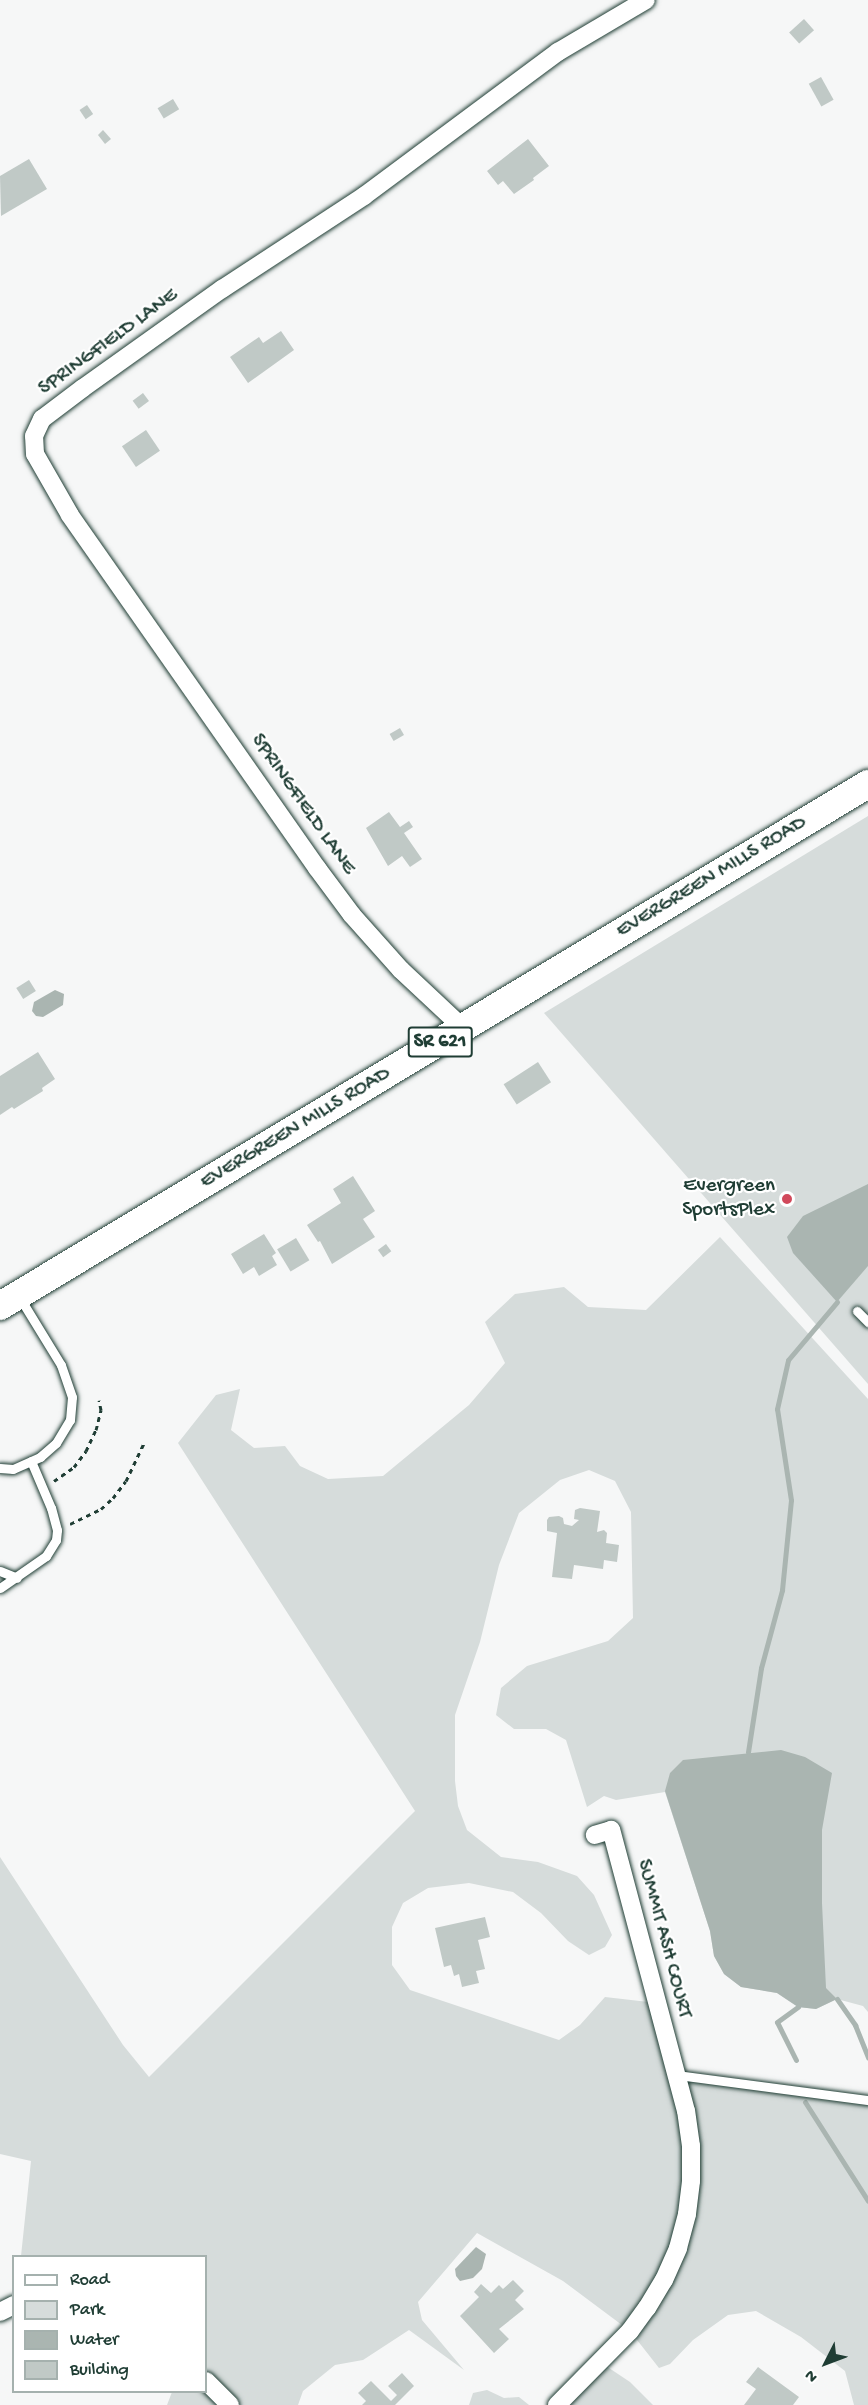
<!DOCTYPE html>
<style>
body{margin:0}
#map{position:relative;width:868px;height:2405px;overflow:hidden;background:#f6f7f7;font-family:"Gochi Hand",sans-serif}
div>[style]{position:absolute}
.green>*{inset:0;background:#d6dcdb}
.water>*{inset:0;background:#aab5b1}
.stream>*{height:5px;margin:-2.5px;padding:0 2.5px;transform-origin:2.5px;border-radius:2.5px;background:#aab5b1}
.building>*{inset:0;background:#c0c9c6;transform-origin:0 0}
.path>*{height:3px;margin-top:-1.5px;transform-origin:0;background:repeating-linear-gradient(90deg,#1f3d34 0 4.5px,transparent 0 9px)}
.roads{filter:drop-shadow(0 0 2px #1f3d34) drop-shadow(0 0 2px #1f3d34)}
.service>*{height:9px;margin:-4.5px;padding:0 4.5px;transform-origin:4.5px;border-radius:4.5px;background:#fff}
.minor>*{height:18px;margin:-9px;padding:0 9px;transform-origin:9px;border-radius:9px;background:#fff}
.primary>*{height:28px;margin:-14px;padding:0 14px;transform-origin:14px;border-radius:14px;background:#fff}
.dots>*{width:16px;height:16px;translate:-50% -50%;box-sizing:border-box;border:3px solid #fff;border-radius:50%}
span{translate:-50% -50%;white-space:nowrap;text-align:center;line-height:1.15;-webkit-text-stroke:4.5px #fff;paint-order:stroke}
.shield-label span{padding:2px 4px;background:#fff;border:2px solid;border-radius:4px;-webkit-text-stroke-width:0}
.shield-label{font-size:20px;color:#1f3d34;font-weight:700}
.street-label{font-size:21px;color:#1f3d34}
.poi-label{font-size:21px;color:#1f3d34}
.right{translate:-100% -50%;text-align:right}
.legend{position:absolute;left:12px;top:2255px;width:195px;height:138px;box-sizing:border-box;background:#fff;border:2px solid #a5b1ae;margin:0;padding:8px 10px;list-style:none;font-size:18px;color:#1f3d34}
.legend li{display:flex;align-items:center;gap:12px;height:30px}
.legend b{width:30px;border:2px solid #a5b1ae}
.north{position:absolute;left:796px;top:2333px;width:60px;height:60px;-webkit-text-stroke:4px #fff;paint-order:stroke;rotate:228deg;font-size:16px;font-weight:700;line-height:24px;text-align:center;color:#1f3d34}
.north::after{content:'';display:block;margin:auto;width:21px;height:27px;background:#1f3d34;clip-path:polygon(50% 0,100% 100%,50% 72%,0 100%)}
</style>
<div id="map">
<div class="green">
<i style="clip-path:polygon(868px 816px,868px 1384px,544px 1013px)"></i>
<i style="clip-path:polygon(720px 1237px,868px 1399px,868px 2012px,863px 2006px,837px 1999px,816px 2009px,798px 2007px,777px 1993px,741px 1987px,724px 1974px,714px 1956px,710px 1931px,665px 1792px,616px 1800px,604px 1796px,587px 1807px,566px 1740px,546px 1729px,514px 1729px,496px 1715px,501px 1688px,527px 1666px,608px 1641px,633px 1618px,631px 1512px,615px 1481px,589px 1470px,560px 1480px,519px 1513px,499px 1565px,480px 1642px,455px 1715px,455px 1781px,458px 1806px,467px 1830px,501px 1857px,538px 1862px,577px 1876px,594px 1895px,612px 1935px,605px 1947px,589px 1955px,568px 1941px,541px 1913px,513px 1892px,469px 1883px,428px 1888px,403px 1903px,392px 1927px,392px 1965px,410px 1990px,559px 2040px,580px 2025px,605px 1997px,657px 2003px,677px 2075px,868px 2100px,868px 2405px,854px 2405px,845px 2371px,801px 2337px,756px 2311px,728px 2315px,693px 2340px,670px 2364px,659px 2368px,630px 2331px,563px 2281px,477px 2233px,418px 2302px,422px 2320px,464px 2370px,409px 2330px,363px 2360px,335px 2365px,303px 2391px,298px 2405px,167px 2405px,172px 2392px,206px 2392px,206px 2256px,21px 2256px,31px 2161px,0 2154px,0 1857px,123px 2045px,149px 2077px,415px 1811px,178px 1443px,216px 1395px,240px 1389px,231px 1430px,254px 1448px,285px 1446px,300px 1466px,328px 1479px,383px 1476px,469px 1405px,505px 1363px,485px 1322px,515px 1294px,564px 1287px,588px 1307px,646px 1310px)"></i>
<i style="clip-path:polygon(600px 2362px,630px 2382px,653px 2405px,557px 2405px)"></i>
<i style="clip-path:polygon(487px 2390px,504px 2398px,519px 2397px,529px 2405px,469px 2405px,473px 2393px)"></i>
</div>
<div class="water">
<i style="clip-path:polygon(55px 990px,64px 994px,63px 1005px,43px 1017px,36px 1016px,32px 1011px,34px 1002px)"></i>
<i style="clip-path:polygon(868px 1184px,868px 1266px,837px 1302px,793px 1253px,787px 1237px,803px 1216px)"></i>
<i style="clip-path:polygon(781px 1750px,805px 1757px,832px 1773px,822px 1830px,822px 1903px,826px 1988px,837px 1999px,816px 2009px,798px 2007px,777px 1993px,741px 1987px,724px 1974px,714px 1956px,710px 1931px,665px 1791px,670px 1773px,683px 1760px)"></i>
<i style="clip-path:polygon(476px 2247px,486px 2254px,482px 2269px,473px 2278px,460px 2281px,456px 2276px,455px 2269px)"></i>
</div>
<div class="stream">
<i style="left:748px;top:1752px;width:85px;rotate:-81.2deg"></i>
<i style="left:761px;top:1668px;width:81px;rotate:-74.9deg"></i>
<i style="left:782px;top:1590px;width:90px;rotate:-84.3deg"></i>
<i style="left:791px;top:1500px;width:92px;rotate:-98.7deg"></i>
<i style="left:777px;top:1409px;width:50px;rotate:-77.3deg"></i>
<i style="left:788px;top:1360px;width:76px;rotate:-49.8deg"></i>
<i style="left:837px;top:1999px;width:32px;rotate:55deg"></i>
<i style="left:855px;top:2025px;width:35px;rotate:68deg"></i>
<i style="left:796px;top:2060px;width:42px;rotate:-116.6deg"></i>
<i style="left:777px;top:2022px;width:26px;rotate:-36deg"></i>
<i style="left:805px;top:2102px;width:117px;rotate:57.5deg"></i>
</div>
<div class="building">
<i style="left:804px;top:19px;width:15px;height:20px;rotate:48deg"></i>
<i style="left:821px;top:77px;width:26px;height:14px;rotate:61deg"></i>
<i style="left:173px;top:99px;width:12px;height:18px;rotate:59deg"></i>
<i style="left:87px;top:105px;width:11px;height:9px;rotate:56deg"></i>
<i style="clip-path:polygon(103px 130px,111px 139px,105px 144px,98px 135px)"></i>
<i style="clip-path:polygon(528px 139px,549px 166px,533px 178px,534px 180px,514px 194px,503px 181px,498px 185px,487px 171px)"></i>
<i style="clip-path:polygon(29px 159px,47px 189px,1px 216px,0 176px)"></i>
<i style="clip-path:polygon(281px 331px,294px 350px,248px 383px,230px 357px,259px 337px,263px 343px)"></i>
<i style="left:143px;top:393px;width:10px;height:13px;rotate:53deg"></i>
<i style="left:146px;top:430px;width:25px;height:29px;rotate:56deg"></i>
<i style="left:400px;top:728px;width:8px;height:12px;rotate:60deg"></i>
<i style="clip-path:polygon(389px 812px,400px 827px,409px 821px,413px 827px,404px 833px,422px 859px,410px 867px,402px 856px,388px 866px,366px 828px)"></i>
<i style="left:29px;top:980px;width:13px;height:15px;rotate:58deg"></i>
<i style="clip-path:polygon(38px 1052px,55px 1079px,42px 1088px,43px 1091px,14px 1109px,12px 1107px,0 1115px,0 1076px)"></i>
<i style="left:538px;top:1062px;width:24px;height:41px;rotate:57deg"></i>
<i style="clip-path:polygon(353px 1176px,375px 1211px,363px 1219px,375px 1237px,332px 1264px,320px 1241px,318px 1242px,307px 1225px,341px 1203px,333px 1189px)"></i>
<i style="clip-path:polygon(264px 1234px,276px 1253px,272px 1256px,277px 1265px,259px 1276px,254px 1267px,243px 1274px,231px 1254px)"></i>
<i style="left:296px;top:1238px;width:26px;height:22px;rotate:59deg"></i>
<i style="left:386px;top:1244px;width:9px;height:10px;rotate:54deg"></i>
<i style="clip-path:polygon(580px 1508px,600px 1511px,597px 1532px,604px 1530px,607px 1533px,606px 1543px,619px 1545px,617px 1562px,604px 1560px,603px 1569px,574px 1565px,572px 1579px,552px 1577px,557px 1533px,547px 1531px,547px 1520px,549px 1517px,559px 1516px,563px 1518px,564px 1524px,572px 1526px,579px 1520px,574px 1519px,575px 1510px)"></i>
<i style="clip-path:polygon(485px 1917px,490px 1937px,478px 1940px,485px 1969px,476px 1971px,479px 1983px,462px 1987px,459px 1974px,454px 1976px,451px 1965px,444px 1967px,435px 1928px)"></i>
<i style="clip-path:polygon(513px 2280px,524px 2291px,515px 2300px,524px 2309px,499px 2329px,509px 2339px,494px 2353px,460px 2316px,479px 2297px,474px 2292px,481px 2284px,491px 2293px,499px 2285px,503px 2289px)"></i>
<i style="clip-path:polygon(758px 2367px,799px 2397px,793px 2405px,744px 2405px,756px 2389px,746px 2382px)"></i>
<i style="clip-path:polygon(402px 2373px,414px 2386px,395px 2405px,362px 2405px,366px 2401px,358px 2393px,371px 2381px,391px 2401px,397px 2395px,388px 2386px)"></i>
</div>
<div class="path">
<i style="left:54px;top:1481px;width:24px;rotate:-35deg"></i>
<i style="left:74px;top:1467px;width:20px;rotate:-53deg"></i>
<i style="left:86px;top:1451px;width:23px;rotate:-65deg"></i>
<i style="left:96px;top:1430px;width:21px;rotate:-76deg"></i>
<i style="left:101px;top:1410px;width:10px;rotate:-101deg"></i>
<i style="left:70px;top:1524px;width:34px;rotate:-26deg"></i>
<i style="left:101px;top:1509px;width:16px;rotate:-43deg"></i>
<i style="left:113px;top:1498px;width:21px;rotate:-53deg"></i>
<i style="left:126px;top:1481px;width:44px;rotate:-64.6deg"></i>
</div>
<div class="roads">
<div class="service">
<i style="left:857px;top:1311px;width:16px;rotate:45deg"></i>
<i style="left:0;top:1468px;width:13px;rotate:4deg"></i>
<i style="left:13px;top:1469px;width:30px;rotate:-24deg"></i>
<i style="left:40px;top:1457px;width:21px;rotate:-41deg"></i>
<i style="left:56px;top:1443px;width:27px;rotate:-59deg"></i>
<i style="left:70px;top:1420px;width:23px;rotate:-85deg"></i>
<i style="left:72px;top:1397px;width:34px;rotate:-109deg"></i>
<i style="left:61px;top:1365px;width:79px;rotate:-121.5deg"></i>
<i style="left:0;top:1571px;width:18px;rotate:22deg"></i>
<i style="left:0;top:1588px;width:56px;rotate:-34.8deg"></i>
<i style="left:46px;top:1556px;width:19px;rotate:-58deg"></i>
<i style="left:56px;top:1540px;width:10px;rotate:-84deg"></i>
<i style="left:57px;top:1530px;width:23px;rotate:-105deg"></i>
<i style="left:51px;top:1508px;width:51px;rotate:-113.1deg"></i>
<i style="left:677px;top:2075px;width:193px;rotate:7.5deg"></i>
</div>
<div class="minor">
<i style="left:463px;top:1028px;width:85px;rotate:-136.9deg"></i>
<i style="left:401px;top:970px;width:74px;rotate:-131.7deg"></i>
<i style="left:352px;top:915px;width:59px;rotate:-126.7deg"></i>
<i style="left:317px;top:868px;width:431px;rotate:-125deg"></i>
<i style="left:70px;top:515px;width:70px;rotate:-119.8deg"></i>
<i style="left:35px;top:454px;width:18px;rotate:-93deg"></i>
<i style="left:34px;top:436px;width:19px;rotate:-65deg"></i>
<i style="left:42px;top:419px;width:51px;rotate:-37.1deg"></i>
<i style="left:83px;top:388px;width:171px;rotate:-35.5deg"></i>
<i style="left:222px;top:289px;width:170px;rotate:-33.2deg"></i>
<i style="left:364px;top:196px;width:242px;rotate:-36.6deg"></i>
<i style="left:558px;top:52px;width:102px;rotate:-30.6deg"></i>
<i style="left:0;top:2312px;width:16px;rotate:-27deg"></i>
<i style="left:206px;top:2381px;width:34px;rotate:45deg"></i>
<i style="left:557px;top:2405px;width:104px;rotate:-45.4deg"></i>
<i style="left:630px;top:2331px;width:29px;rotate:-54deg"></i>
<i style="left:647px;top:2308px;width:33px;rotate:-59deg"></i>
<i style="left:664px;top:2280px;width:35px;rotate:-66deg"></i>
<i style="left:678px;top:2248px;width:35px;rotate:-75deg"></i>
<i style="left:687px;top:2214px;width:33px;rotate:-83deg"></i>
<i style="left:691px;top:2181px;width:35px;rotate:-90deg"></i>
<i style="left:691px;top:2146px;width:35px;rotate:-98deg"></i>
<i style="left:686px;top:2111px;width:291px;rotate:-104.9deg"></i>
<i style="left:611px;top:1830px;width:17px;rotate:163deg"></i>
</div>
<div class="primary">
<i style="left:0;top:1306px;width:1013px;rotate:-31.02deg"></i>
</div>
</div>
<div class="dots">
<i style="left:787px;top:1199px;background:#d1495b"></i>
</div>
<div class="shield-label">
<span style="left:440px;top:1042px">SR 621</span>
</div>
<div class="street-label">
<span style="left:109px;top:343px;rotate:-36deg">SPRINGFIELD LANE</span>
<span style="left:302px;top:805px;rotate:55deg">SPRINGFIELD LANE</span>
<span style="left:712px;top:878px;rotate:-31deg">EVERGREEN MILLS ROAD</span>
<span style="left:296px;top:1129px;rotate:-31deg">EVERGREEN MILLS ROAD</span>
<span style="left:663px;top:1939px;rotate:75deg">SUMMIT ASH COURT</span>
</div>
<div class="poi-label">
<span class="right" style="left:775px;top:1199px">Evergreen<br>SportsPlex</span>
</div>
<ul class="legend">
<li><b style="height:8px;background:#fff"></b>Road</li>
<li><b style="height:16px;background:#d6dcdb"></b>Park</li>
<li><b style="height:16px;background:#aab5b1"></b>Water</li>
<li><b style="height:16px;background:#c0c9c6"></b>Building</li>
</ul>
<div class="north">N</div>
</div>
